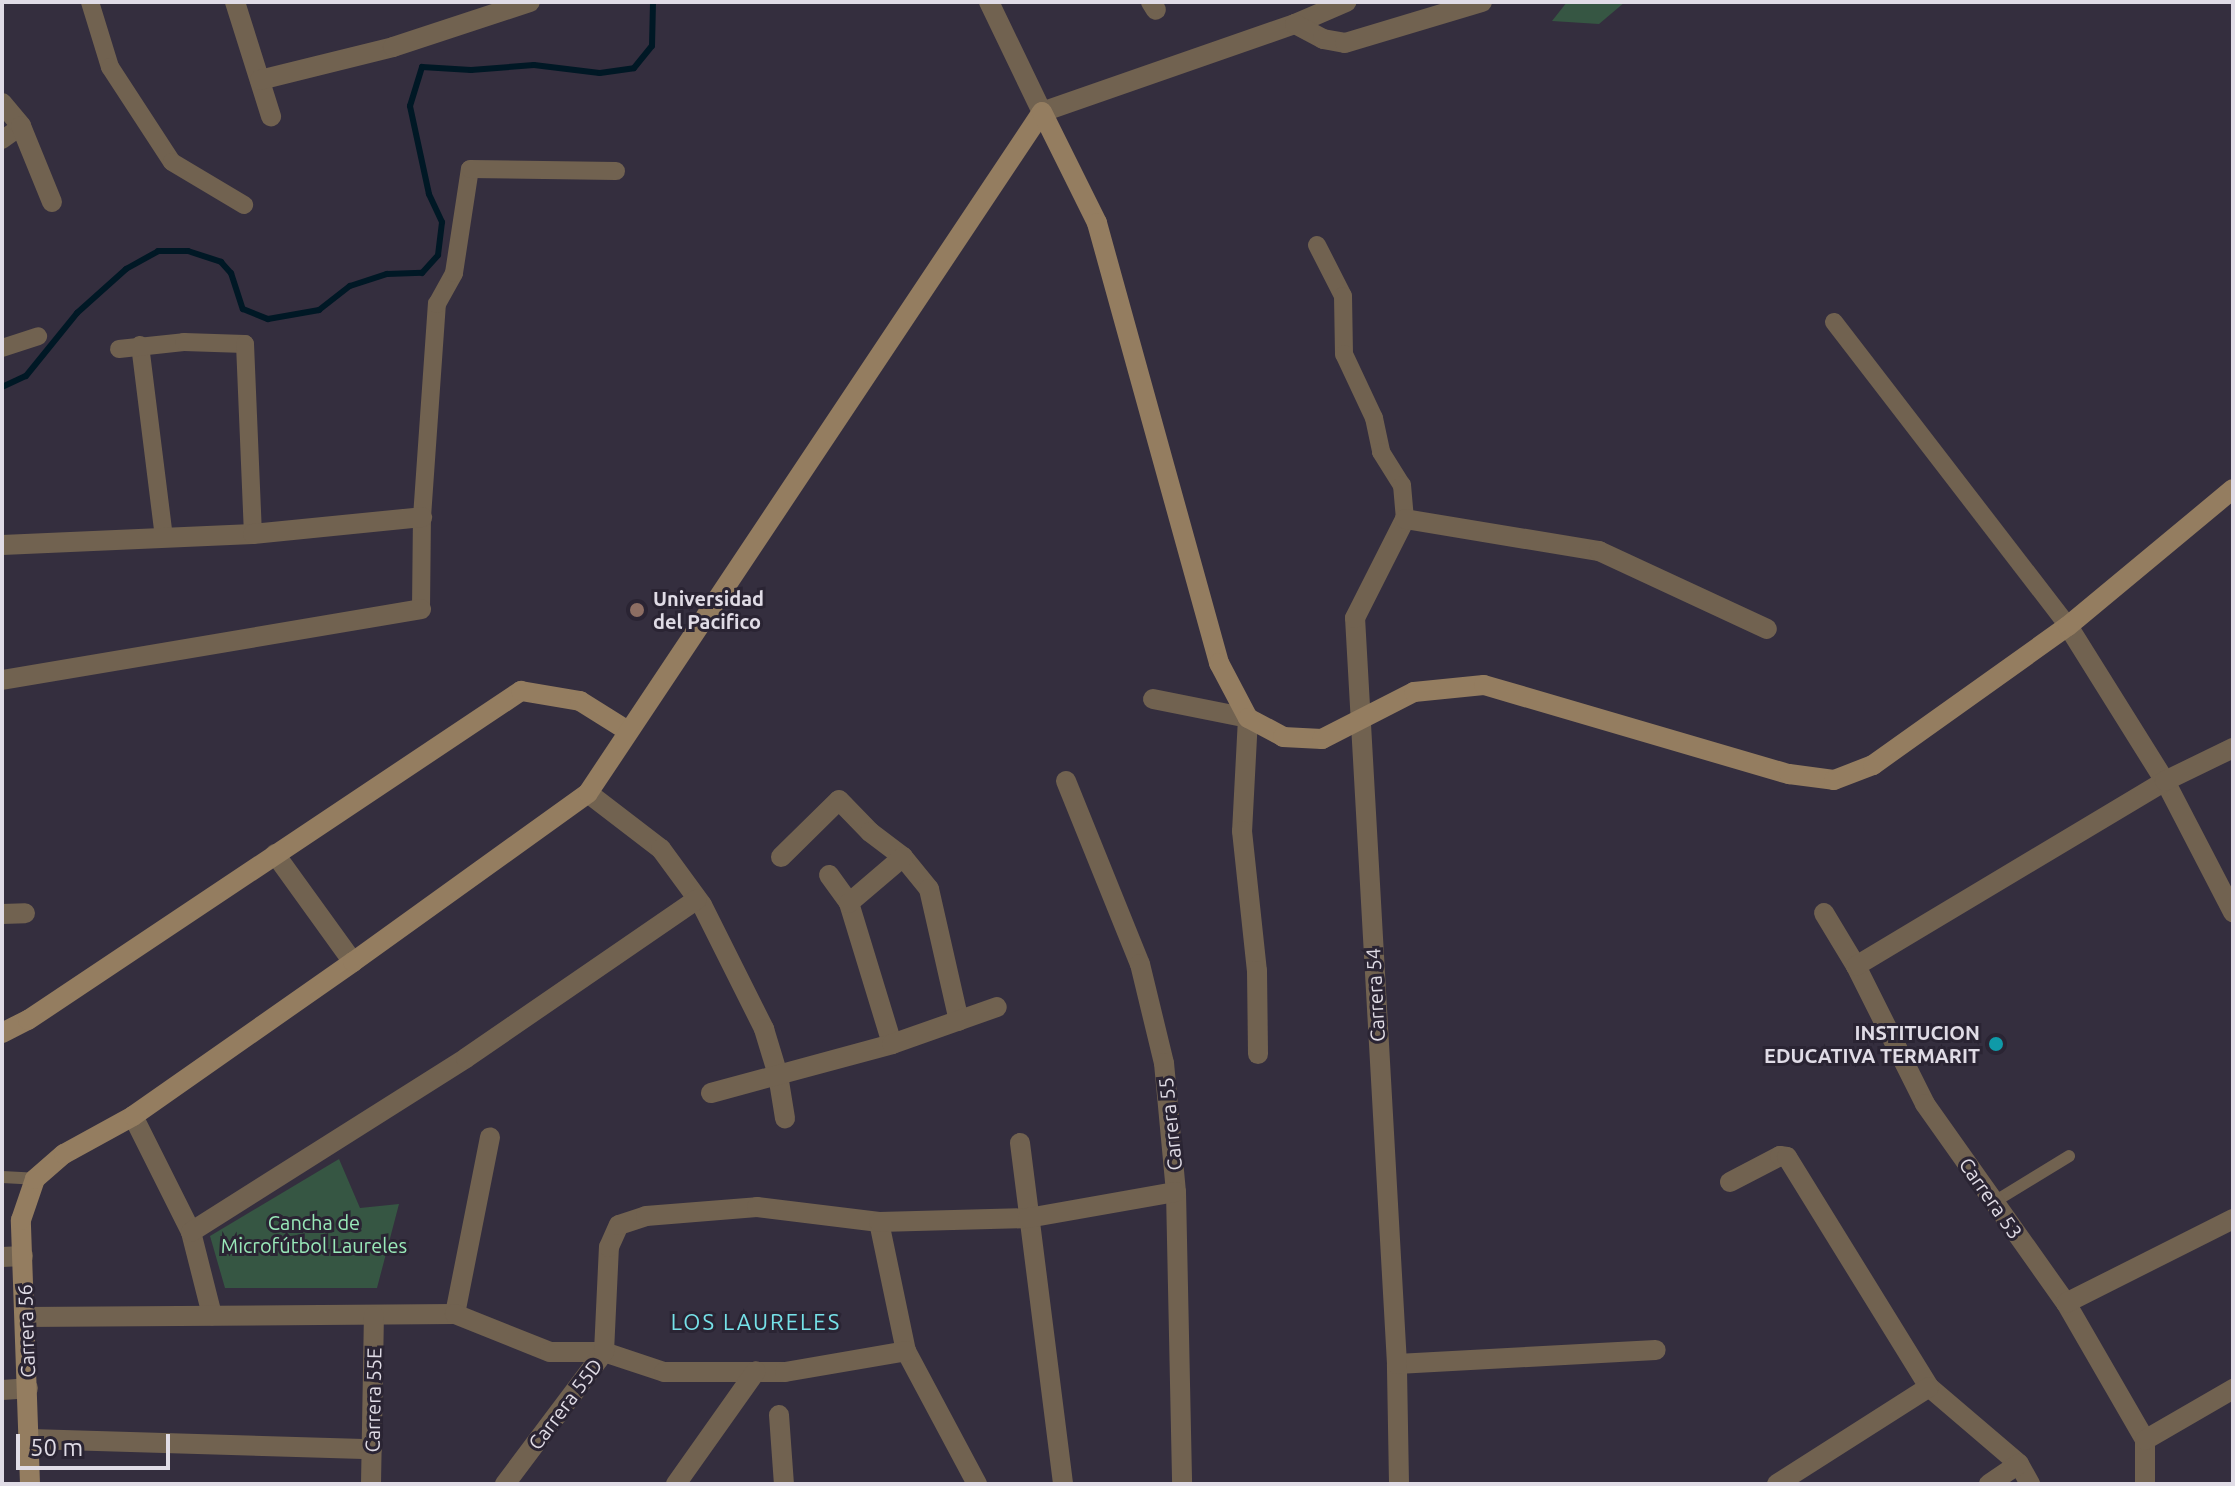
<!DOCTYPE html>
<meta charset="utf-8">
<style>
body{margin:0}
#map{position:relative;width:2235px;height:1486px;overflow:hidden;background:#342e3e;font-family:Ubuntu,sans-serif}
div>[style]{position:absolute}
.green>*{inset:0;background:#365643}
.stream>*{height:6px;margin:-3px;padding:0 3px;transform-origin:3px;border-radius:3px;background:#001825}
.service>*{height:12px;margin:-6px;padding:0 6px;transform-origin:6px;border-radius:6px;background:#716250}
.pedestrian>*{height:18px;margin:-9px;padding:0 9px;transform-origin:9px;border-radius:9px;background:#716250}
.minor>*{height:20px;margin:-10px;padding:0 10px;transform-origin:10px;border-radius:10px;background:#716250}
.secondary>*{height:20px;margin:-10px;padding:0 10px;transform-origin:10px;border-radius:10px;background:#947d60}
.dots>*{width:22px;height:22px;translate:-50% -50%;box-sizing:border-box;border:4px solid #2a2433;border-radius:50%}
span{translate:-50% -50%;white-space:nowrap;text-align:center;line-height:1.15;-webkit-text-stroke:6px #2a2433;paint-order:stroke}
.poi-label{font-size:20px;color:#e0dce6;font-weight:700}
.left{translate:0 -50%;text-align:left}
.right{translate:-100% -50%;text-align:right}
.street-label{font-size:20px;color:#e0dce6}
.park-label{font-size:20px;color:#99e9b9}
.neighbourhood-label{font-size:22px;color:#76e2e9;letter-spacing:2px}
.frame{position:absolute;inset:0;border:4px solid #e0dce6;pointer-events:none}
.scale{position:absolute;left:16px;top:1434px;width:154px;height:36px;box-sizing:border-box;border:4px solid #e0dce6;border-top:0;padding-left:10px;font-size:24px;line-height:28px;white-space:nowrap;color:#e0dce6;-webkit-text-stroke:6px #2a2433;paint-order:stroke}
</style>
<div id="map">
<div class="green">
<i style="clip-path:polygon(1567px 2px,1625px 2px,1599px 24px,1552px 21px)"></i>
<i style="clip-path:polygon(339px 1159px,360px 1208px,399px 1204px,377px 1288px,225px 1288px,210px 1236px)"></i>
</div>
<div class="stream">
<i style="left:2px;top:387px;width:26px;rotate:-25deg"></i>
<i style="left:26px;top:376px;width:81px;rotate:-51deg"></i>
<i style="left:77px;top:313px;width:66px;rotate:-41.9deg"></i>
<i style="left:126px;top:269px;width:37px;rotate:-29deg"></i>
<i style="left:158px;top:251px;width:30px"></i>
<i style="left:188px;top:251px;width:35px;rotate:18deg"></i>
<i style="left:221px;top:262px;width:15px;rotate:48deg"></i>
<i style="left:231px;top:273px;width:38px;rotate:72deg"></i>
<i style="left:243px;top:309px;width:27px;rotate:22deg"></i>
<i style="left:268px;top:319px;width:52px;rotate:-10deg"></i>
<i style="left:319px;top:310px;width:39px;rotate:-38deg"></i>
<i style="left:350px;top:286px;width:39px;rotate:-18deg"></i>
<i style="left:387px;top:274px;width:35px;rotate:-2deg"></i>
<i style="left:422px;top:273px;width:24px;rotate:-48deg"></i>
<i style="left:438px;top:255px;width:33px;rotate:-83deg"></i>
<i style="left:442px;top:222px;width:31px;rotate:-115deg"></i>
<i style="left:429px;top:194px;width:90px;rotate:-102.2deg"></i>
<i style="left:410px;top:106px;width:41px;rotate:-72.9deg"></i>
<i style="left:422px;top:67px;width:49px;rotate:3.5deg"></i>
<i style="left:471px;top:70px;width:63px;rotate:-4.5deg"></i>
<i style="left:534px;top:65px;width:66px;rotate:6.9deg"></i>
<i style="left:600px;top:73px;width:34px;rotate:-8deg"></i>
<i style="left:634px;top:68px;width:28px;rotate:-51deg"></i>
<i style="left:652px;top:46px;width:44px;rotate:-88.7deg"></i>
</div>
<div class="service">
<i style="left:2px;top:1177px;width:33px;rotate:3deg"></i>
<i style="left:1994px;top:1202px;width:88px;rotate:-31.5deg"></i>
</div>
<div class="pedestrian">
<i style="left:90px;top:2px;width:68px;rotate:72.9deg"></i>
<i style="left:110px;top:67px;width:113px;rotate:56.9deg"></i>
<i style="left:172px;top:162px;width:84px;rotate:30.8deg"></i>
<i style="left:2px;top:140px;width:24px;rotate:-36deg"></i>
<i style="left:1317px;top:245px;width:57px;rotate:63deg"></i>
<i style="left:1343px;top:296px;width:58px;rotate:89deg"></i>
<i style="left:1344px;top:354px;width:71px;rotate:64.9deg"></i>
<i style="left:1374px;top:418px;width:35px;rotate:78deg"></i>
<i style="left:1381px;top:452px;width:39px;rotate:58deg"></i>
<i style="left:1402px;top:485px;width:34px;rotate:85deg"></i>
<i style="left:1834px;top:322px;width:384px;rotate:52.4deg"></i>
<i style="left:140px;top:345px;width:194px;rotate:82.9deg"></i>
<i style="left:2px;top:348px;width:38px;rotate:-18deg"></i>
<i style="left:119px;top:349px;width:65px;rotate:-6.1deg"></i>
<i style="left:184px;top:342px;width:61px;rotate:1.9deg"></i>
<i style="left:245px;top:344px;width:190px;rotate:87.6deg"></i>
<i style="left:421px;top:609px;width:92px;rotate:-89.4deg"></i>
<i style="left:422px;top:517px;width:214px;rotate:-86deg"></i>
<i style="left:437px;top:304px;width:35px;rotate:-61deg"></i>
<i style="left:454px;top:273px;width:105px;rotate:-81.3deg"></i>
<i style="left:470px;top:169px;width:146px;rotate:0.8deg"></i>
</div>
<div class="minor">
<i style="left:235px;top:2px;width:120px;rotate:72.5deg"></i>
<i style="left:989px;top:2px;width:122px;rotate:64.3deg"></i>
<i style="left:1042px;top:112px;width:268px;rotate:-19.2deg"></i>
<i style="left:1295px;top:24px;width:56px;rotate:-23.3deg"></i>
<i style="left:1151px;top:2px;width:9px;rotate:58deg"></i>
<i style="left:1295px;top:24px;width:32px;rotate:28deg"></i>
<i style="left:1323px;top:39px;width:22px;rotate:10deg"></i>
<i style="left:1345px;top:43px;width:143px;rotate:-16.7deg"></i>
<i style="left:260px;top:80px;width:137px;rotate:-13.9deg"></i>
<i style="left:393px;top:47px;width:144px;rotate:-18.2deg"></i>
<i style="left:2px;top:103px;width:30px;rotate:50deg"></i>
<i style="left:21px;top:126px;width:82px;rotate:67.8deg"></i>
<i style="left:2px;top:545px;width:251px;rotate:-2.5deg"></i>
<i style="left:253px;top:534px;width:170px;rotate:-5.7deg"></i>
<i style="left:2068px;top:626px;width:183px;rotate:58deg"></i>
<i style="left:2165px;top:781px;width:148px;rotate:62.6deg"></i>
<i style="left:2px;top:680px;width:425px;rotate:-9.6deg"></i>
<i style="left:1153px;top:699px;width:97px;rotate:11.3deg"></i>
<i style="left:1248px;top:718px;width:113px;rotate:93deg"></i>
<i style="left:1242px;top:831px;width:141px;rotate:83.9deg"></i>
<i style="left:1257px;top:971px;width:83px;rotate:89.3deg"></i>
<i style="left:1066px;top:781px;width:197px;rotate:68deg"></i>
<i style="left:1140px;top:964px;width:102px;rotate:76.4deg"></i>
<i style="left:1164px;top:1063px;width:130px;rotate:84.7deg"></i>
<i style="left:1176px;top:1192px;width:292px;rotate:88.8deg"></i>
<i style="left:588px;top:793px;width:92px;rotate:37.5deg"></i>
<i style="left:661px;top:849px;width:69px;rotate:53.8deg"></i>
<i style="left:702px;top:905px;width:139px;rotate:63.4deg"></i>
<i style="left:764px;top:1029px;width:48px;rotate:73.1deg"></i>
<i style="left:778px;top:1075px;width:44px;rotate:80.8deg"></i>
<i style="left:275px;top:854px;width:133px;rotate:54.2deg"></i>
<i style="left:781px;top:857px;width:81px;rotate:-44.5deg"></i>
<i style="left:839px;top:800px;width:45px;rotate:45.9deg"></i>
<i style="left:870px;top:832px;width:41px;rotate:37.1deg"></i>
<i style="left:903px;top:857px;width:41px;rotate:50.9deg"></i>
<i style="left:929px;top:889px;width:135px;rotate:77.2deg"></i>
<i style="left:829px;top:875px;width:34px;rotate:54deg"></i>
<i style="left:849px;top:903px;width:147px;rotate:73deg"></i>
<i style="left:849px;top:903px;width:71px;rotate:-40.4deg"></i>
<i style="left:1824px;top:913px;width:62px;rotate:58.9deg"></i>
<i style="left:1856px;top:966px;width:154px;rotate:63.4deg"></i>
<i style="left:1925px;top:1104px;width:244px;rotate:54.7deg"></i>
<i style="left:2066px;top:1303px;width:158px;rotate:60deg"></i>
<i style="left:2145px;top:1440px;width:44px;rotate:90deg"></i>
<i style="left:2px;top:914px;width:23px;rotate:-2deg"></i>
<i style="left:1856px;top:966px;width:360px;rotate:-30.9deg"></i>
<i style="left:2165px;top:781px;width:76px;rotate:-25.9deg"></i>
<i style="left:711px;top:1093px;width:188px;rotate:-15.1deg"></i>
<i style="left:892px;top:1044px;width:111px;rotate:-19.4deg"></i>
<i style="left:133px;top:1116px;width:130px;rotate:63.4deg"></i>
<i style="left:191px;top:1232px;width:86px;rotate:75.8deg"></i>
<i style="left:1020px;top:1143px;width:344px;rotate:82.8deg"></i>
<i style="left:1730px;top:1182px;width:56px;rotate:-27.5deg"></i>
<i style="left:1780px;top:1156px;width:7px;rotate:8deg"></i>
<i style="left:1787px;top:1157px;width:270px;rotate:58.3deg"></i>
<i style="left:1929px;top:1387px;width:118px;rotate:40.5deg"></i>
<i style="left:2019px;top:1464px;width:23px;rotate:61deg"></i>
<i style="left:879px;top:1222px;width:132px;rotate:78.2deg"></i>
<i style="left:906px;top:1351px;width:151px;rotate:61.9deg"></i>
<i style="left:191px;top:1232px;width:325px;rotate:-32.3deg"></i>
<i style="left:466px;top:1058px;width:280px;rotate:-34.5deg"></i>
<i style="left:2px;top:1257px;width:21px;rotate:-3deg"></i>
<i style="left:2066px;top:1303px;width:187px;rotate:-26.7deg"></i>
<i style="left:455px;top:1314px;width:180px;rotate:-78.8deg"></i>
<i style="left:25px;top:1317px;width:430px;rotate:-0.4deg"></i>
<i style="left:455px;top:1314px;width:102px;rotate:21.8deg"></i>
<i style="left:550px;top:1352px;width:54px"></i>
<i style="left:604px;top:1352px;width:63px;rotate:18.4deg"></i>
<i style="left:664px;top:1372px;width:121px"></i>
<i style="left:785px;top:1372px;width:123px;rotate:-9.8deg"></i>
<i style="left:1397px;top:1364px;width:259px;rotate:-3.1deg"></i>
<i style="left:2px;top:1390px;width:26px;rotate:-4deg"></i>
<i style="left:779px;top:1415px;width:69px;rotate:85.9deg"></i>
<i style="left:30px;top:1439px;width:342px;rotate:1.7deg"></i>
<i style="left:2145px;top:1440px;width:102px;rotate:-30.1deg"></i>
<i style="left:371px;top:1484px;width:168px;rotate:-89deg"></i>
<i style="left:505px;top:1484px;width:165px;rotate:-53.1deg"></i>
<i style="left:604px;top:1352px;width:105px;rotate:-87.3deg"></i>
<i style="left:609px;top:1247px;width:24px;rotate:-66deg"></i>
<i style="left:619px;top:1225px;width:28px;rotate:-18deg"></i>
<i style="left:646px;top:1216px;width:111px;rotate:-4.6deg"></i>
<i style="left:757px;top:1207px;width:123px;rotate:7deg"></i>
<i style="left:879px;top:1222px;width:149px;rotate:-1.5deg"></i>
<i style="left:1028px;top:1218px;width:150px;rotate:-10deg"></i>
<i style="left:676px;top:1484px;width:138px;rotate:-54.7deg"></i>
<i style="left:1399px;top:1484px;width:120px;rotate:-91deg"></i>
<i style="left:1397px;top:1364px;width:747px;rotate:-93.22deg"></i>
<i style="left:1355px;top:618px;width:111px;rotate:-63.2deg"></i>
<i style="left:1405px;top:519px;width:197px;rotate:9.4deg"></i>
<i style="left:1599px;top:551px;width:185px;rotate:24.9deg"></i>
<i style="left:1777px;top:1484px;width:180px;rotate:-32.5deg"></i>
<i style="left:1989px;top:1484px;width:36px;rotate:-34deg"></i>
</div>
<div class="secondary">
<i style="left:2px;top:1033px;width:29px;rotate:-27deg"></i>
<i style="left:28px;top:1020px;width:593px;rotate:-33.72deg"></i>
<i style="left:521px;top:691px;width:60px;rotate:9.6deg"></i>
<i style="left:580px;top:701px;width:57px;rotate:32deg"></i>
<i style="left:30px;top:1484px;width:264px;rotate:-92deg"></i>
<i style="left:21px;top:1220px;width:43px;rotate:-71.1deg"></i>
<i style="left:35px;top:1179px;width:38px;rotate:-41deg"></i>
<i style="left:64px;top:1154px;width:79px;rotate:-28.8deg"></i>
<i style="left:133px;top:1116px;width:269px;rotate:-35deg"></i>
<i style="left:353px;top:962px;width:289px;rotate:-35.7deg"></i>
<i style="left:588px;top:793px;width:818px;rotate:-56.31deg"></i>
<i style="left:1042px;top:112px;width:124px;rotate:63.6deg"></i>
<i style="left:1097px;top:223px;width:457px;rotate:74.5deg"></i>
<i style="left:1219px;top:663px;width:62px;rotate:62.2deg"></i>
<i style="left:1248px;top:718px;width:40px;rotate:28deg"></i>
<i style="left:1283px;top:737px;width:39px;rotate:3deg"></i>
<i style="left:1322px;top:739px;width:103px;rotate:-27.1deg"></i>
<i style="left:1414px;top:692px;width:70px;rotate:-5.7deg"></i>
<i style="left:1484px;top:685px;width:318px;rotate:16.3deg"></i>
<i style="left:1789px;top:774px;width:45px;rotate:7.6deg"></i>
<i style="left:1834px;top:780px;width:42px;rotate:-21deg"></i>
<i style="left:1873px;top:765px;width:239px;rotate:-35.5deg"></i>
<i style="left:2068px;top:626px;width:214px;rotate:-39.7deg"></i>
</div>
<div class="dots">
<i style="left:637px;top:610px;background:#8d6e63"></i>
<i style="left:1996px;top:1044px;background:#0f9aa8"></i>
</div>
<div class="poi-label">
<span class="left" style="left:653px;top:610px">Universidad<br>del Pacifico</span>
<span class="right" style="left:1980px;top:1044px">INSTITUCION<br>EDUCATIVA TERMARIT</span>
</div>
<div class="street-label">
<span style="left:1375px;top:995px;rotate:-93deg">Carrera 54</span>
<span style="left:1170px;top:1124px;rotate:-96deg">Carrera 55</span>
<span style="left:1991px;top:1198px;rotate:55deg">Carrera 53</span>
<span style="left:26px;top:1331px;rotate:-92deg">Carrera 56</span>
<span style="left:373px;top:1400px;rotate:-89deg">Carrera 55E</span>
<span style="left:565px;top:1404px;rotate:-53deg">Carrera 55D</span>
</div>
<div class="park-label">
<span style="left:314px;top:1234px">Cancha de<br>Microfútbol Laureles</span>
</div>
<div class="neighbourhood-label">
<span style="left:756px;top:1322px">LOS LAURELES</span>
</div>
<div class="frame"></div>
<div class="scale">50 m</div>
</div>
